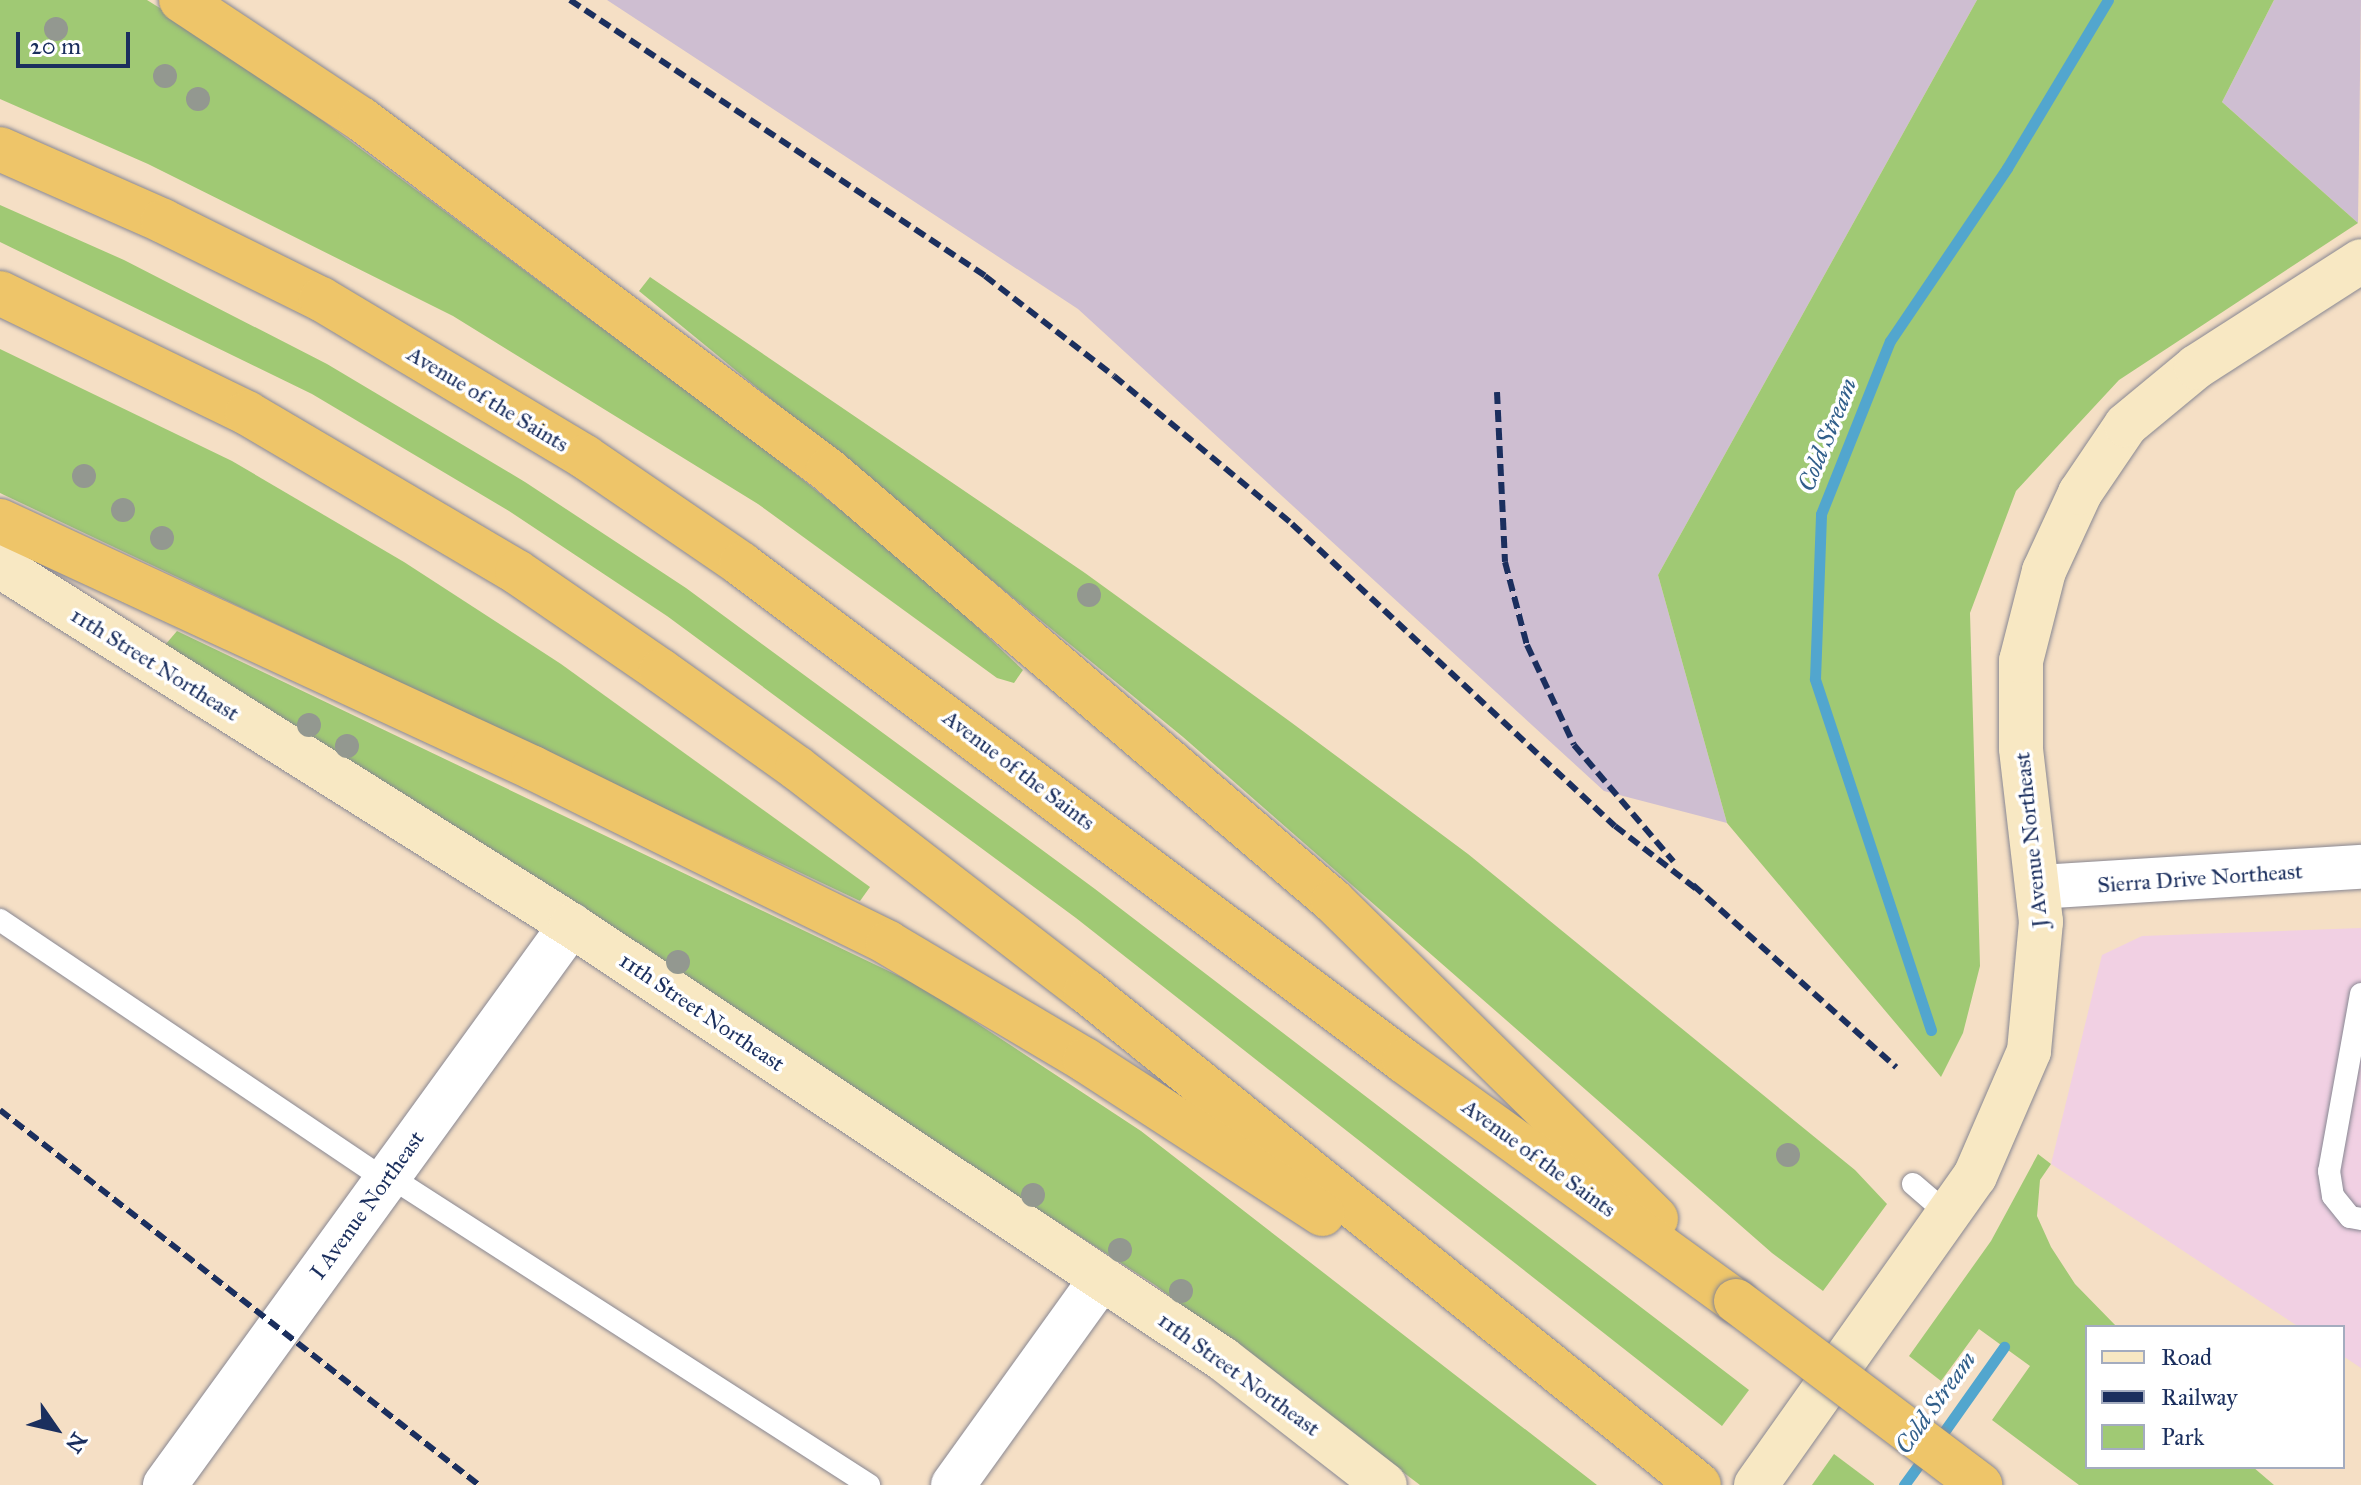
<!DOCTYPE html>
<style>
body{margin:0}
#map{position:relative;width:2361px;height:1485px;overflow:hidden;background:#f5dfc5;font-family:"IM FELL Great Primer",serif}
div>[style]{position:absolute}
.built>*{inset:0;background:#f1d0e3}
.industrial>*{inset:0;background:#cebed1}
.green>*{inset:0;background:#a0c974}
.stream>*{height:11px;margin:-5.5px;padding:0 5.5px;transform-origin:5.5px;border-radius:5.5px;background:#52a6ce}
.roads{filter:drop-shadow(0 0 2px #888792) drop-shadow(0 0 2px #888792)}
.lane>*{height:22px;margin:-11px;padding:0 11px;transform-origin:11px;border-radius:11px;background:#fff}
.street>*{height:44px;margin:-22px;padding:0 22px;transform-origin:22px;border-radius:22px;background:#fff}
.secondary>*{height:44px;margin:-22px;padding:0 22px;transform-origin:22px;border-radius:22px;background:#f8e8c3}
.highway>*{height:44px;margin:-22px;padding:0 22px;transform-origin:22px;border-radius:22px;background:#eec569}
.rail>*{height:6px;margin-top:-3px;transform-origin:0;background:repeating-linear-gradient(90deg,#1b2f5e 0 12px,transparent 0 18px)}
.bridges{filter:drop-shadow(0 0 2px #888792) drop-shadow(0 0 2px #888792)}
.highway-bridge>*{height:44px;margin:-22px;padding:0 22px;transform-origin:22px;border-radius:22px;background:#eec569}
.trees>*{width:24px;height:24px;margin:-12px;border-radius:50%;background:#939890}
span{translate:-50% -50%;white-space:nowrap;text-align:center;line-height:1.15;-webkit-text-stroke:7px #fff;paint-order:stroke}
.street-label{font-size:22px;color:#1b2f5e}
.water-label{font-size:24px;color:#315f8b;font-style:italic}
.legend{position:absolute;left:2085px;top:1325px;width:260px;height:144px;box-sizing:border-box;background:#fff;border:2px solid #a4acbf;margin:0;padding:10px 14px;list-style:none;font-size:24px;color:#1b2f5e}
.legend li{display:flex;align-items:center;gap:16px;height:40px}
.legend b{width:40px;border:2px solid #a4acbf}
.north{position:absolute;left:16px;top:1389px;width:80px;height:80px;-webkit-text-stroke:6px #fff;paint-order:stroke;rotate:124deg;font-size:22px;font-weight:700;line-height:32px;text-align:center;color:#1b2f5e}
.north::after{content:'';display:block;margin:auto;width:28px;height:36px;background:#1b2f5e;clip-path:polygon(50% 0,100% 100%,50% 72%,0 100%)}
.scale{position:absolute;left:16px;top:32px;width:114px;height:36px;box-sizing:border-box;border:4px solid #1b2f5e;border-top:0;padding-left:10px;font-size:24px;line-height:28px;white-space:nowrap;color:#1b2f5e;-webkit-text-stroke:6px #fff;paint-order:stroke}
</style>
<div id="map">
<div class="built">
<i style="clip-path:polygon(2361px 928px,2361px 1368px,2343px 1356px,2343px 1327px,2299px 1327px,2051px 1164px,2102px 955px,2142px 936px)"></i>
</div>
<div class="industrial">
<i style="clip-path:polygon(607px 0,1977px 0,1658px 575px,1727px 823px,1604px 791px,1078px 309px)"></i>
<i style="clip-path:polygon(2274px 0,2361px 0,2358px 223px,2222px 102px)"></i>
</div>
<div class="green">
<i style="clip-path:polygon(0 0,147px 0,233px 54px,758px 444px,920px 573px,1023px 670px,1014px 683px,997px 678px,758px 504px,453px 316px,148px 164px,0 99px)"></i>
<i style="clip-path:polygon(1977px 0,2274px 0,2222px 102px,2358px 223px,2119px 380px,2016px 491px,1970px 613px,1980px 966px,1963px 1033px,1941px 1077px,1727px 823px,1658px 575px)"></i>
<i style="clip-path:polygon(0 205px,124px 260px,327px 364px,525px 482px,686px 588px,1095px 889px,1749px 1390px,1722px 1426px,1076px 918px,667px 616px,509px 511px,312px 394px,0 242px)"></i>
<i style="clip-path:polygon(650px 277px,1085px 573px,1292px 723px,1468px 854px,1855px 1170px,1887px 1204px,1823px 1291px,1772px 1253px,1183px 737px,639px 291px)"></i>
<i style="clip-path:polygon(0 349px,232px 461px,404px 562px,561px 664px,870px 887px,860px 901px,0 493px)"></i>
<i style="clip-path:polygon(177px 631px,922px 987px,1141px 1131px,1597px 1485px,1420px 1485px,1155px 1285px,165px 645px)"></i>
<i style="clip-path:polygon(2038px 1154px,2051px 1164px,2040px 1180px,2037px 1216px,2051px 1247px,2075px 1284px,2117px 1327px,2087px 1327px,2087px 1467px,2253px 1467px,2274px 1485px,2079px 1485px,1992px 1420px,2030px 1366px,1979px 1329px,1941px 1381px,1909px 1356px,1991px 1241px)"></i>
<i style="clip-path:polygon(1834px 1454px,1874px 1484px,1874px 1485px,1812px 1485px)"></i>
</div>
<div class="stream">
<i style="left:1931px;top:1030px;width:370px;rotate:-108.3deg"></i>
<i style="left:1815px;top:679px;width:165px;rotate:-87.9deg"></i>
<i style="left:1821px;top:514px;width:186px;rotate:-68.3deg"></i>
<i style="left:1890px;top:341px;width:209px;rotate:-55.9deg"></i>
<i style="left:2007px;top:168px;width:196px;rotate:-59deg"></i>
<i style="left:1936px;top:1443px;width:118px;rotate:-54.7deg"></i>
<i style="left:1904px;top:1485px;width:36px;rotate:-54deg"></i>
</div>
<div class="roads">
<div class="lane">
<i style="left:0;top:920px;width:465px;rotate:34deg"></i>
<i style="left:2361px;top:994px;width:180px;rotate:100.2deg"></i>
<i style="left:2329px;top:1171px;width:25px;rotate:81deg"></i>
<i style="left:2333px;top:1196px;width:27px;rotate:51deg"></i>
<i style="left:2350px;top:1217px;width:11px;rotate:10deg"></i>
<i style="left:389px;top:1176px;width:571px;rotate:32.77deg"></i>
<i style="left:1913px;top:1184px;width:48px;rotate:40.7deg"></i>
</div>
<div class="street">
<i style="left:2039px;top:887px;width:323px;rotate:-3.6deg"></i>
<i style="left:165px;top:1485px;width:692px;rotate:-54.06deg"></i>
<i style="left:953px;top:1485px;width:255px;rotate:-54.3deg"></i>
</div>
<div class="secondary">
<i style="left:0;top:566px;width:674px;rotate:32.16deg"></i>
<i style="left:571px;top:925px;width:783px;rotate:33.65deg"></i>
<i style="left:1223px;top:1359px;width:205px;rotate:37.9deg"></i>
<i style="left:1756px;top:1485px;width:379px;rotate:-54.7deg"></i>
<i style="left:1975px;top:1176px;width:136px;rotate:-66.6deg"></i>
<i style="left:2029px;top:1051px;width:130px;rotate:-84.7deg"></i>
<i style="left:2041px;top:922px;width:175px;rotate:-96.6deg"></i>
<i style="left:2021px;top:748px;width:87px;rotate:-90deg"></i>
<i style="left:2021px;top:661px;width:93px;rotate:-75.7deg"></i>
<i style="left:2044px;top:571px;width:86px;rotate:-65.2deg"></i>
<i style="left:2080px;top:493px;width:82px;rotate:-55.9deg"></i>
<i style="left:2126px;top:425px;width:91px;rotate:-39.6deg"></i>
<i style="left:2196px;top:367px;width:196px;rotate:-32.7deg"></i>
</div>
<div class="highway">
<i style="left:181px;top:0;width:216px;rotate:33.5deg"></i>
<i style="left:361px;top:119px;width:584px;rotate:36.93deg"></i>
<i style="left:828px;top:470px;width:664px;rotate:40.48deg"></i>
<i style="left:1333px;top:901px;width:453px;rotate:44.5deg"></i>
<i style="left:0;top:149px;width:178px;rotate:23.8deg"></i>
<i style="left:163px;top:221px;width:176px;rotate:26.3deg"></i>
<i style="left:321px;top:299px;width:308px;rotate:30.9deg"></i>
<i style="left:585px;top:457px;width:189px;rotate:34.4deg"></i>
<i style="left:741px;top:564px;width:829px;rotate:36.86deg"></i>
<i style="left:1404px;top:1061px;width:410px;rotate:35.9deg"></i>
<i style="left:0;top:293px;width:275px;rotate:25.9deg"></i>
<i style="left:247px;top:413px;width:313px;rotate:30.5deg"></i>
<i style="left:517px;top:572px;width:175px;rotate:34.5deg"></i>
<i style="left:661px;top:671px;width:167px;rotate:35.5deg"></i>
<i style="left:797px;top:768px;width:365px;rotate:37.7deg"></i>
<i style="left:1086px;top:991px;width:787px;rotate:38.86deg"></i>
<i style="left:0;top:521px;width:587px;rotate:24.86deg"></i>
<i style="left:533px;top:768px;width:396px;rotate:26.2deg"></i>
<i style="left:888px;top:943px;width:229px;rotate:30.7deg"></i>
<i style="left:1085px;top:1060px;width:283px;rotate:33deg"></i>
</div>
</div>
<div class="rail">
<i style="left:570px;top:0;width:498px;rotate:33.6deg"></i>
<i style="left:985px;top:276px;width:163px;rotate:37.8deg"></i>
<i style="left:1114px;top:376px;width:231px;rotate:39.7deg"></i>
<i style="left:1292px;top:524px;width:442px;rotate:43.1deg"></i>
<i style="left:1615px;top:826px;width:106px;rotate:37.7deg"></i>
<i style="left:1497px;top:392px;width:170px;rotate:87.3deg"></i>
<i style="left:1505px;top:562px;width:86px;rotate:75.2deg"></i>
<i style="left:1527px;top:645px;width:110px;rotate:64.8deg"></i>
<i style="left:1574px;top:745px;width:153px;rotate:49.5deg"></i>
<i style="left:1693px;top:885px;width:273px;rotate:41.9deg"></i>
<i style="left:0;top:1110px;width:608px;rotate:38.06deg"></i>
</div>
<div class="bridges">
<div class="highway-bridge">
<i style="left:1736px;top:1301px;width:306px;rotate:37deg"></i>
</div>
</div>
<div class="trees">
<i style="left:56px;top:29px"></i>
<i style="left:165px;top:76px"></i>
<i style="left:198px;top:99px"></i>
<i style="left:84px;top:476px"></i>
<i style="left:123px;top:510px"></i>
<i style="left:162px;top:538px"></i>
<i style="left:1089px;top:595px"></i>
<i style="left:309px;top:725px"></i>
<i style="left:347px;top:746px"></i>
<i style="left:678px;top:962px"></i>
<i style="left:1788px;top:1155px"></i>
<i style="left:1033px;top:1195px"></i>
<i style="left:1120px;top:1250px"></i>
<i style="left:1181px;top:1291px"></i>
</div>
<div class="street-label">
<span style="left:488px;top:399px;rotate:31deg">Avenue of the Saints</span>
<span style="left:155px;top:664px;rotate:32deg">11th Street Northeast</span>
<span style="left:1019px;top:770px;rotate:37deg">Avenue of the Saints</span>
<span style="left:2031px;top:840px;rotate:-96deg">J Avenue Northeast</span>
<span style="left:2200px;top:878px;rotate:-4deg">Sierra Drive Northeast</span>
<span style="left:702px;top:1012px;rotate:34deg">11th Street Northeast</span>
<span style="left:1539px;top:1158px;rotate:36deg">Avenue of the Saints</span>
<span style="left:367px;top:1205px;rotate:-54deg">I Avenue Northeast</span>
<span style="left:1239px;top:1374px;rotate:36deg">11th Street Northeast</span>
</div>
<div class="water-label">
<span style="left:1828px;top:435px;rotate:-68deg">Cold Stream</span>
<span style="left:1936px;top:1403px;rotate:-54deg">Cold Stream</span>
</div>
<ul class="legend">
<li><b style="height:10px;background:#f8e8c3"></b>Road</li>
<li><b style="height:10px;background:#1b2f5e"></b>Railway</li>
<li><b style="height:22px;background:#a0c974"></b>Park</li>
</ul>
<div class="north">N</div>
<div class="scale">20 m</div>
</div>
